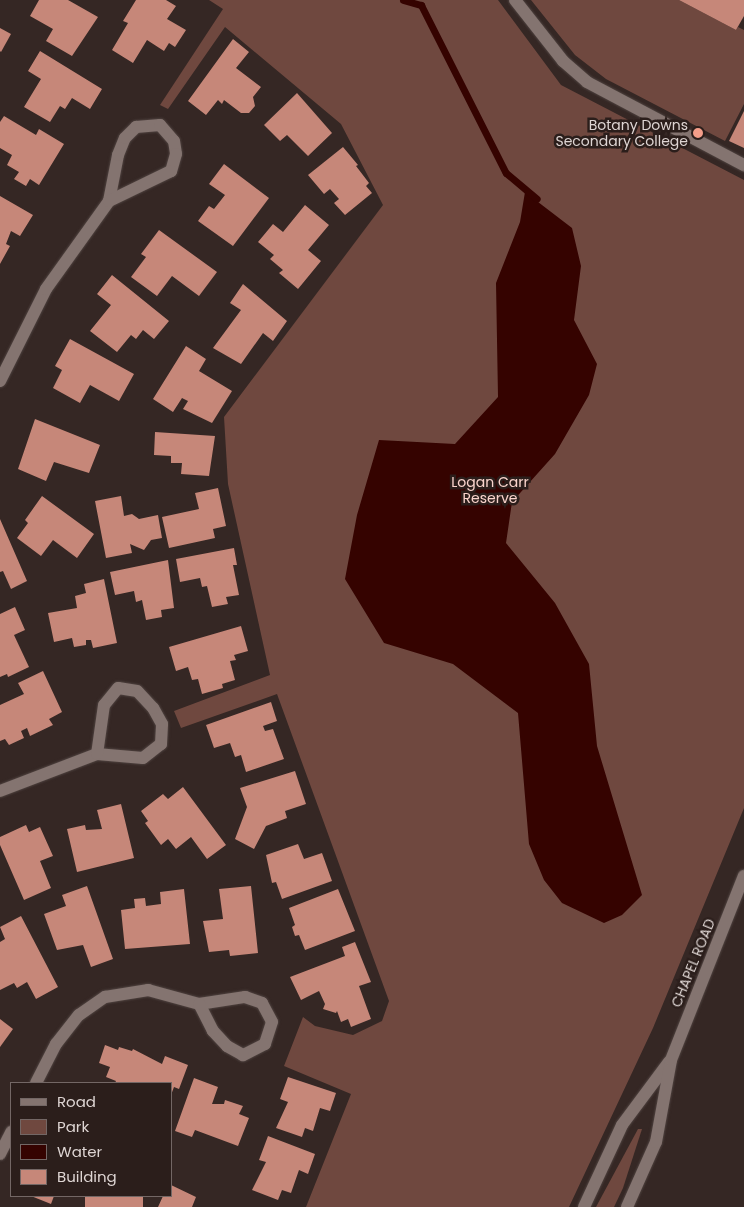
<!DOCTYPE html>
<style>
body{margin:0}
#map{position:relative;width:744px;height:1207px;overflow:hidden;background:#352724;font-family:Poppins,sans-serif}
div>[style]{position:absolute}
.green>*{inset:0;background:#6f483f}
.water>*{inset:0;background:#350300}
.stream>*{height:7px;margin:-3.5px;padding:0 3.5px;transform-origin:3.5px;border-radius:3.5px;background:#350300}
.building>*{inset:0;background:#c68779;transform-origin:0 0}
.roads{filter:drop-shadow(0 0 1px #4f4340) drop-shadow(0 0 1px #4f4340)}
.service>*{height:12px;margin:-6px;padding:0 6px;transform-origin:6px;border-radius:6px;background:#847470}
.minor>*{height:12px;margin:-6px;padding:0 6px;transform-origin:6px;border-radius:6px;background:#847470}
.secondary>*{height:12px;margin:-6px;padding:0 6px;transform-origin:6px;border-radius:6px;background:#847470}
.dots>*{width:14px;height:14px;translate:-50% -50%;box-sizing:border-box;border:2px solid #2b1e1b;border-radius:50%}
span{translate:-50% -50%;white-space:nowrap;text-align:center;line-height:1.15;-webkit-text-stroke:5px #2b1e1b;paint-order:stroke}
.poi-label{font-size:14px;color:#ded5d3}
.right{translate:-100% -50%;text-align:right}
.park-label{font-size:14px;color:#fad4cc}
.street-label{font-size:14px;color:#ded5d3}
.legend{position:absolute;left:10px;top:1082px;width:162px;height:115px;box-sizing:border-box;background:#2b1e1b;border:1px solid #736765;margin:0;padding:6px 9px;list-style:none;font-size:15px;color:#ded5d3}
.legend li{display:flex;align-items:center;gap:10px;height:25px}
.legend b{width:25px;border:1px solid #736765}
</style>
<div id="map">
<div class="green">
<i style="clip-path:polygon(209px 0,498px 0,561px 85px,744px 180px,744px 808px,653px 1028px,569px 1207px,306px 1207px,351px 1094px,284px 1066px,303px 1017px,315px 1026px,353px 1035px,382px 1021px,389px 1001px,277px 694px,181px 728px,174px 711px,270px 675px,228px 484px,224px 417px,383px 205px,341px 124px,225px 27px,168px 109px,160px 105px,223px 9px)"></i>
<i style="clip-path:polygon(531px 0,679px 0,736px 30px,738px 27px,744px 30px,744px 104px,725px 141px,606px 79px,575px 55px)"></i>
<i style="clip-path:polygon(638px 1129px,642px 1129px,623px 1188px,614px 1207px,596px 1207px)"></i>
</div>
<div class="water">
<i style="clip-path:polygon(525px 192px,572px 228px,581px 266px,574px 320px,597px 364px,589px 395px,555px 454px,512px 502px,506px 543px,555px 603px,589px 664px,597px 746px,642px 895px,622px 915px,604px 923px,562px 903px,544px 880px,529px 844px,518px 713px,453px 664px,384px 643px,345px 579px,357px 515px,379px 440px,455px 444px,498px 397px,496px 283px,520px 222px)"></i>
</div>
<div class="stream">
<i style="left:403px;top:0;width:19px;rotate:16deg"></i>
<i style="left:421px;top:5px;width:188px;rotate:63.2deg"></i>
<i style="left:506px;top:173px;width:40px;rotate:40deg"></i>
</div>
<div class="building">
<i style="clip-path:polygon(39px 0,68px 0,98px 17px,72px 56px,46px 41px,53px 29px,30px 16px)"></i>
<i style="clip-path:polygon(136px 0,166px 0,176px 6px,167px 19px,186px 30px,175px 47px,169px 43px,164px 51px,147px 40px,133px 63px,112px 50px,128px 23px,123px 21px)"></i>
<i style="clip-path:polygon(679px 0,744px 0,744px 16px,736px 30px)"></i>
<i style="clip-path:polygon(0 28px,11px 34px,1px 52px,0 51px)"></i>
<i style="clip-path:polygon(233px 39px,249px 52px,236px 68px,261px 87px,253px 97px,255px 106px,249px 113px,241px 113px,224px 100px,222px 104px,218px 100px,206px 115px,188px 101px)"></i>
<i style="clip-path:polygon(40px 51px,102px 89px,90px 109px,72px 98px,65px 109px,60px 106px,50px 122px,24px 107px,41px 79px,28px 71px)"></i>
<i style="clip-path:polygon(297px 93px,332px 133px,308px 156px,287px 135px,280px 141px,264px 125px)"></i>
<i style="clip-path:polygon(744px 111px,744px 148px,729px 141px)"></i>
<i style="clip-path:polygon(4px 116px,36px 135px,39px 129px,64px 144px,39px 185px,30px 179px,26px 186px,14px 179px,19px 172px,7px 165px,12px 155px,0 148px,0 122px)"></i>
<i style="clip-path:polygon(343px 147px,358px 165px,356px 166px,369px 183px,366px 186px,372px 193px,345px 215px,334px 203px,339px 199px,330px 189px,324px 194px,308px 175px)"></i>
<i style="clip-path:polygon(224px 164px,269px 198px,233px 246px,198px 221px,209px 206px,214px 209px,225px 195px,209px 184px)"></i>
<i style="clip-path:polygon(0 196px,33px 215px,20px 236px,11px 231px,6px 244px,10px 246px,0 264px)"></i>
<i style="clip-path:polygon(305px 205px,329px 225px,308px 250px,321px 261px,298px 289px,279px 273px,283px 270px,270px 259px,274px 255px,258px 242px,273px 224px,283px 232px)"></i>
<i style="clip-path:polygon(159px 230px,217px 272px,199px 296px,172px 276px,157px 296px,131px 277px,146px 257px,141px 254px)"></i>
<i style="clip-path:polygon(112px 275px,169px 321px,154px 339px,143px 330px,136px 339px,131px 335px,117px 352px,90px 331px,111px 305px,97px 294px)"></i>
<i style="clip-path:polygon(243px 284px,287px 321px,273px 341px,263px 333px,241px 364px,213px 348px,241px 310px,230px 303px)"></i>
<i style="clip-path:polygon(70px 339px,134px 374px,119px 401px,90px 385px,80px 403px,53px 388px,62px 370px,55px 366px)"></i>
<i style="clip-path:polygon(186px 346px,206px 359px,199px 371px,232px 391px,212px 423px,183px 409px,188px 401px,182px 398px,173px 412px,153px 399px)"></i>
<i style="clip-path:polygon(35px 419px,100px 445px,89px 473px,54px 462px,46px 481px,18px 469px)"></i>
<i style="clip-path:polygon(155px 432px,215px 436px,209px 476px,181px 474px,182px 463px,171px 463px,171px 456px,154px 455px)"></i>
<i style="clip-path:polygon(218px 488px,226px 526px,213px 529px,215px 538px,169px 548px,162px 517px,199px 509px,195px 493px)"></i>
<i style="clip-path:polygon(42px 496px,94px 534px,77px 558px,53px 540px,41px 556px,17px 538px,28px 523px,25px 520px)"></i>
<i style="clip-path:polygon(121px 496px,124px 516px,132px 514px,139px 519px,158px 515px,162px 538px,151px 540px,144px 550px,130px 544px,132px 553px,106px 558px,95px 501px)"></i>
<i style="clip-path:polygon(0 519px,27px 581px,11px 589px,3px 571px,0 572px)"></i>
<i style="clip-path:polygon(234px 548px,237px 565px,233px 565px,239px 595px,226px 597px,228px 604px,212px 607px,207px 586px,202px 587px,200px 578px,180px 582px,176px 559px)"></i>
<i style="clip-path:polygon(168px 560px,174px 608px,161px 610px,162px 617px,146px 620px,142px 600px,136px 602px,134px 591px,115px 595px,110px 572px)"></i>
<i style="clip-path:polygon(104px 579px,117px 643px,93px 648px,91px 640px,86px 640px,86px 645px,74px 647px,72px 638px,54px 642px,48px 613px,77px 608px,75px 596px,86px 593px,84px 584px)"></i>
<i style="clip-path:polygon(15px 607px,25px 630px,14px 635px,29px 667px,8px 677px,7px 674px,0 677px,0 614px)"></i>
<i style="clip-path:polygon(241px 626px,248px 651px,234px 655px,236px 660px,230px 661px,235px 680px,222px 684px,223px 688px,202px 694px,198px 679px,192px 680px,188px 667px,176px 671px,169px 647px)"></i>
<i style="clip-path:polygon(43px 671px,62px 712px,49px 719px,53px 725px,30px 736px,27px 728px,21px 731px,24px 738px,9px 745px,5px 739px,0 741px,0 705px,24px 694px,18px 683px)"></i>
<i style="clip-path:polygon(271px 702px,277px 721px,263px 726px,265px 731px,273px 729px,284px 759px,246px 772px,241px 755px,235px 757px,230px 743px,214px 748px,206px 725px)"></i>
<i style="clip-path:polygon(295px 771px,306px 804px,285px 811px,287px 818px,266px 826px,254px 849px,235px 839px,247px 807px,240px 788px)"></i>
<i style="clip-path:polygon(183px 787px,226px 845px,207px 859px,191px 837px,176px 849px,168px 839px,161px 845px,145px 823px,148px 821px,141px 811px,163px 794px,168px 799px)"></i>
<i style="clip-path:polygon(121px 804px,134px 858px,77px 872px,67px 829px,85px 825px,86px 830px,102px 829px,97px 810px)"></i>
<i style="clip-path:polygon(26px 825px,29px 832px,40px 827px,53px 856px,40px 861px,51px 888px,24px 900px,0 845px,0 837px)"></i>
<i style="clip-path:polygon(298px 844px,304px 859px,322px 853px,332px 881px,282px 899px,276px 882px,272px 883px,266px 855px)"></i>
<i style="clip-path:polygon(87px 886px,113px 959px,91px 967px,83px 945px,57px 950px,44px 914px,66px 906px,62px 895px)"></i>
<i style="clip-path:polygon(251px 886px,258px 953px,230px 956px,229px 950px,209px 952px,203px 921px,223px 919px,219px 889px)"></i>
<i style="clip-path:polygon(184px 889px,190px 944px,125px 949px,121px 910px,135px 908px,134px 899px,145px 898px,146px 906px,161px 904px,160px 892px)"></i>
<i style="clip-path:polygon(338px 889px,355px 931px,305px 950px,299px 935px,295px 936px,292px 927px,295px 925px,289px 908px)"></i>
<i style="clip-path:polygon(21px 916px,58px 987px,36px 999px,27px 982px,17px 988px,14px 983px,0 990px,0 942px,5px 939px,0 927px)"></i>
<i style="clip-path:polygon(355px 942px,371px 982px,359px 986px,371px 1019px,351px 1027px,348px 1019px,341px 1022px,337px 1011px,336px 1013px,323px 1009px,325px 1004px,319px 991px,301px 1000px,290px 977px,345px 956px,342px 947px)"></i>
<i style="clip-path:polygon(0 1019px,13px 1029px,0 1047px)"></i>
<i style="clip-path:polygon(105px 1045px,118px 1050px,119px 1047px,132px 1051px,133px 1049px,162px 1064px,165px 1056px,188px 1065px,179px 1089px,174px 1087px,171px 1095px,171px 1083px,115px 1083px,116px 1081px,106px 1077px,110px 1067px,99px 1063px)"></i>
<i style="clip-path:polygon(288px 1077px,336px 1093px,330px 1111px,320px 1108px,313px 1131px,305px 1128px,302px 1137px,276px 1128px,288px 1102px,280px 1099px)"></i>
<i style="clip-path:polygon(194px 1078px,218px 1087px,212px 1104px,224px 1104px,225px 1100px,243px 1106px,239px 1114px,249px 1118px,238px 1146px,195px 1130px,192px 1137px,175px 1131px)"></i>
<i style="clip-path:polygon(268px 1136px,315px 1154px,308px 1174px,299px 1170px,291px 1193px,282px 1190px,278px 1200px,252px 1190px,266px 1162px,259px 1160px)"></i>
<i style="clip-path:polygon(171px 1185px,196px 1197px,192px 1207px,158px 1207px,163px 1196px,171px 1196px)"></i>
<i style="clip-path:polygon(31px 1196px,54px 1196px,51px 1204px)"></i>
<i style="left:85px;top:1196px;width:58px;height:12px"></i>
</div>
<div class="roads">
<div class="service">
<i style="left:515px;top:0;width:78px;rotate:51.8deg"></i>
<i style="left:563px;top:61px;width:32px;rotate:41deg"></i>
<i style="left:587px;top:82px;width:178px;rotate:27.9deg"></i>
</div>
<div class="minor">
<i style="left:0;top:381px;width:103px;rotate:-63.4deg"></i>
<i style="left:46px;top:289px;width:108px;rotate:-54.4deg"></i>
<i style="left:109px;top:201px;width:47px;rotate:-78.9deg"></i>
<i style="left:118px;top:155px;width:18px;rotate:-68deg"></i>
<i style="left:125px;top:138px;width:16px;rotate:-45deg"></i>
<i style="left:136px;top:127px;width:24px;rotate:-5deg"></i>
<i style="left:160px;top:125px;width:21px;rotate:49deg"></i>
<i style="left:174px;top:141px;width:13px;rotate:81deg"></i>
<i style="left:176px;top:154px;width:18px;rotate:106deg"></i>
<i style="left:171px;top:171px;width:69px;rotate:154.2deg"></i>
<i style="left:0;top:791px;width:104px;rotate:-20.9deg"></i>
<i style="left:97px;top:754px;width:46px;rotate:5deg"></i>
<i style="left:143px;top:758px;width:23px;rotate:-38deg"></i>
<i style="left:161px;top:744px;width:20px;rotate:-87deg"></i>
<i style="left:162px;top:724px;width:18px;rotate:-119deg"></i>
<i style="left:153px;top:708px;width:23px;rotate:-133deg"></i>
<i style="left:137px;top:691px;width:19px;rotate:-171deg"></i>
<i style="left:118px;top:688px;width:22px;rotate:129deg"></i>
<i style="left:104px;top:705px;width:49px;rotate:98.1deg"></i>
<i style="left:36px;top:1083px;width:44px;rotate:-62.9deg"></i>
<i style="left:56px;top:1044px;width:37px;rotate:-52deg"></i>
<i style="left:79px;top:1015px;width:32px;rotate:-35deg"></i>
<i style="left:105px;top:997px;width:44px;rotate:-9.2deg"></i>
<i style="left:148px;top:990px;width:53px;rotate:15.4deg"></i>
<i style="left:199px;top:1004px;width:47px;rotate:-8.7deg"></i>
<i style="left:245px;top:997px;width:18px;rotate:19deg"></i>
<i style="left:262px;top:1003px;width:21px;rotate:62deg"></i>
<i style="left:272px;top:1022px;width:23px;rotate:108deg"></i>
<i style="left:265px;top:1044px;width:25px;rotate:153deg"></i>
<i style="left:243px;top:1055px;width:18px;rotate:-151deg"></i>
<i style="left:227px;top:1046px;width:21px;rotate:-133deg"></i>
<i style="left:213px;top:1031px;width:30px;rotate:-117deg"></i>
<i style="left:0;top:1154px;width:25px;rotate:-63deg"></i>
</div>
<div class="secondary">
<i style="left:584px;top:1207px;width:90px;rotate:-65.1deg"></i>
<i style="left:622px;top:1125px;width:79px;rotate:-53.3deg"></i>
<i style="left:627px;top:1207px;width:71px;rotate:-66deg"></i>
<i style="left:656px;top:1142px;width:83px;rotate:-79.6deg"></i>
<i style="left:671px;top:1060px;width:198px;rotate:-68.4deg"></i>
</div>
</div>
<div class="dots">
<i style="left:698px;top:133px;background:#f49e8a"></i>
</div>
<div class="poi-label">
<span class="right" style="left:688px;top:133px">Botany Downs<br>Secondary College</span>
</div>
<div class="park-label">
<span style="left:490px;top:490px">Logan Carr<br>Reserve</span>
</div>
<div class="street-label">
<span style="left:693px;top:963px;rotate:-68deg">CHAPEL ROAD</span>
</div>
<ul class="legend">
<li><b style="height:6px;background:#847470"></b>Road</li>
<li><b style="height:14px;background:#6f483f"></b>Park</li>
<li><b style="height:14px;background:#350300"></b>Water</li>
<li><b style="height:14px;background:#c68779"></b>Building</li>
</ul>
</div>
